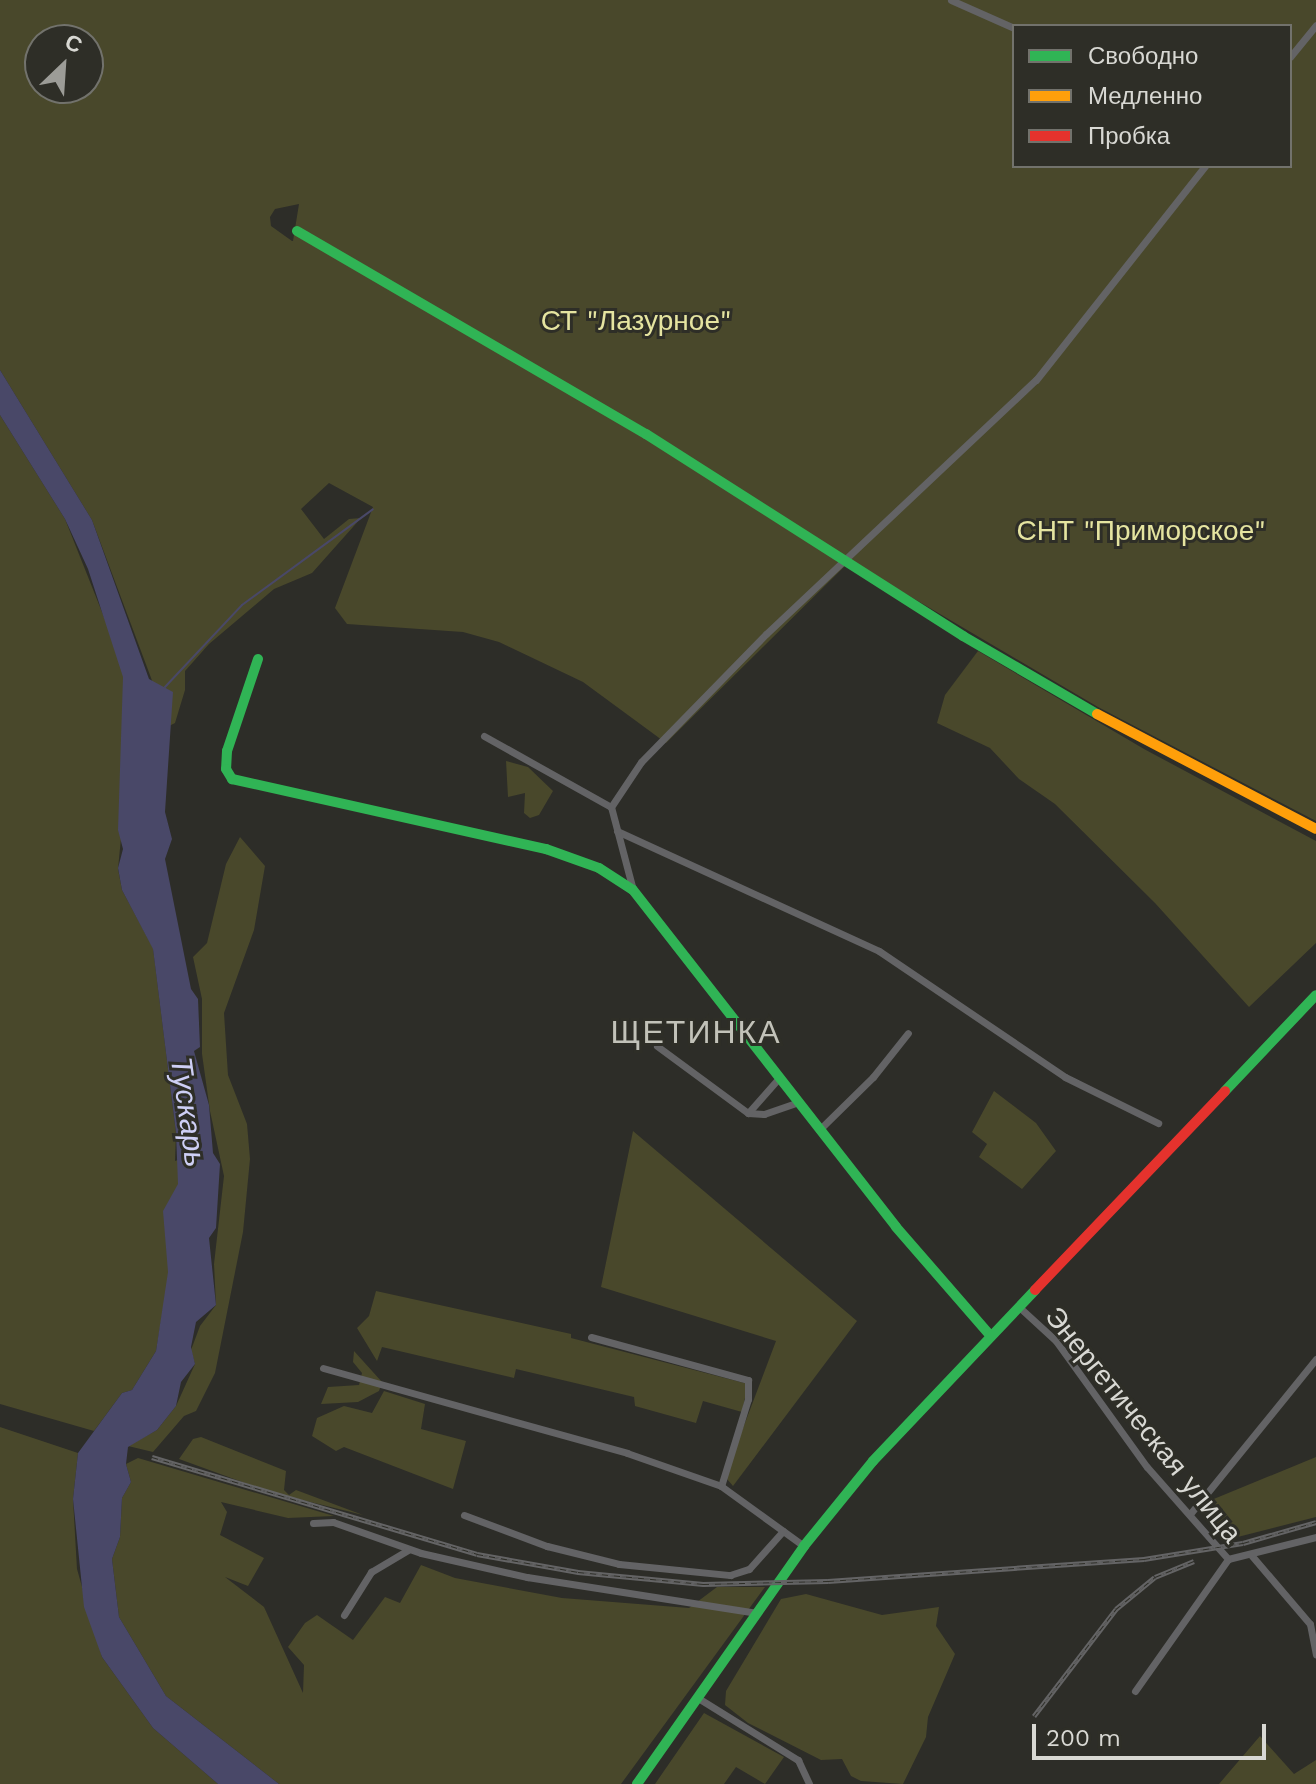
<!DOCTYPE html>
<meta charset="utf-8">
<style>
body{margin:0}
#map{position:relative;width:1316px;height:1784px;overflow:hidden;background:#2d2d28;font-family:"Work Sans",sans-serif}
div>[style]{position:absolute}
.green>*{inset:0;background:#49482b}
.water>*{inset:0;background:#494868}
.stream>*{height:2px;margin:-1px;padding:0 1px;transform-origin:1px;border-radius:1px;background:#494868}
.street>*{height:7px;margin:-3.5px;padding:0 3.5px;transform-origin:3.5px;border-radius:3.5px;background:#636365}
.fast>*{height:10px;margin:-5px;padding:0 5px;transform-origin:5px;border-radius:5px;background:#30b455}
.slow>*{height:10px;margin:-5px;padding:0 5px;transform-origin:5px;border-radius:5px;background:#ff9f0a}
.jam>*{height:10px;margin:-5px;padding:0 5px;transform-origin:5px;border-radius:5px;background:#e5322d}
.rail>*{height:5px;margin-top:-2.5px;transform-origin:0;background:repeating-linear-gradient(90deg,#2e2e27 0 6px,#646465 0 12px);box-sizing:border-box;border-block:2px solid #646465}
span{translate:-50% -50%;white-space:nowrap;text-align:center;line-height:1.15;-webkit-text-stroke:6px #2e2e27;paint-order:stroke}
.park-label{font-size:28px;color:#e5e4a0}
.street-label{font-size:28px;color:#d8d8d3}
.water-label{font-size:30px;color:#cecff5;font-style:italic}
.quarter-label{font-size:32px;color:#c2c2b9;letter-spacing:2px}
.legend{position:absolute;left:1012px;top:24px;width:280px;height:144px;box-sizing:border-box;background:#2e2e27;border:2px solid #72726c;margin:0;padding:10px 14px;list-style:none;font-size:24px;color:#d8d8d3}
.legend li{display:flex;align-items:center;gap:16px;height:40px}
.legend b{width:40px;border:2px solid #72726c}
.north{position:absolute;left:24px;top:24px;width:80px;height:80px;box-sizing:border-box;background:#2e2e27;border:2px solid #72726c;border-radius:50%;rotate:25deg;font-size:22px;font-weight:700;line-height:32px;text-align:center;color:#d8d8d3}
.north::after{content:'';display:block;margin:auto;width:28px;height:36px;background:#9c9c97;clip-path:polygon(50% 0,100% 100%,50% 72%,0 100%)}
.scale{position:absolute;left:1032px;top:1724px;width:234px;height:36px;box-sizing:border-box;border:4px solid #d8d8d3;border-top:0;padding-left:10px;font-size:24px;line-height:28px;white-space:nowrap;color:#d8d8d3;-webkit-text-stroke:6px #2e2e27;paint-order:stroke}
</style>
<div id="map">
<div class="green">
<i style="clip-path:polygon(evenodd,0 0,1316px 0,1316px 821px,1098px 707px,850px 561px,666px 743px,583px 682px,499px 642px,463px 632px,347px 624px,335px 608px,373px 507px,329px 483px,301px 509px,324px 539px,349px 519px,361px 518px,312px 573px,274px 589px,209px 644px,185px 671px,185px 690px,175px 723px,169px 726px,92px 520px,0 370px,0 0,1014px 26px,1290px 26px,1290px 166px,1014px 166px,1014px 26px,0 0,40px 40px,88px 40px,88px 88px,40px 88px,40px 40px,0 0,299px 204px,293px 241px,292px 241px,271px 226px,270px 217px,275px 209px,299px 204px)"></i>
<i style="clip-path:polygon(0 415px,65px 519px,135px 695px,118px 869px,122px 890px,153px 948px,176px 1133px,175px 1161px,189px 1156px,156px 1351px,132px 1390px,122px 1393px,94px 1431px,0 1404px)"></i>
<i style="clip-path:polygon(978px 651px,1144px 749px,1316px 841px,1316px 943px,1249px 1007px,1155px 903px,1055px 804px,1019px 779px,990px 748px,937px 723px,945px 695px)"></i>
<i style="clip-path:polygon(506px 761px,528px 767px,553px 791px,539px 815px,530px 818px,524px 813px,525px 793px,508px 797px)"></i>
<i style="clip-path:polygon(240px 837px,265px 866px,254px 930px,224px 1013px,228px 1075px,247px 1124px,250px 1159px,243px 1232px,215px 1373px,196px 1411px,184px 1416px,153px 1452px,128px 1446px,157px 1430px,176px 1406px,195px 1364px,191px 1350px,200px 1326px,216px 1305px,214px 1264px,224px 1176px,210px 1111px,202px 1054px,202px 999px,193px 957px,207px 943px,226px 864px)"></i>
<i style="clip-path:polygon(994px 1091px,1036px 1123px,1056px 1151px,1022px 1189px,979px 1157px,987px 1144px,972px 1132px)"></i>
<i style="clip-path:polygon(633px 1131px,857px 1321px,733px 1486px,727px 1479px,729px 1465px,776px 1341px,601px 1287px)"></i>
<i style="clip-path:polygon(376px 1291px,571px 1334px,571px 1338px,748px 1384px,742px 1412px,703px 1401px,696px 1423px,635px 1406px,634px 1397px,516px 1369px,514px 1378px,382px 1347px,377px 1361px,357px 1328px,369px 1316px)"></i>
<i style="clip-path:polygon(354px 1351px,382px 1382px,379px 1391px,358px 1402px,321px 1404px,328px 1387px,359px 1385px,362px 1373px,353px 1362px)"></i>
<i style="clip-path:polygon(384px 1391px,425px 1404px,421px 1429px,466px 1441px,453px 1489px,344px 1447px,336px 1451px,312px 1436px,317px 1418px,344px 1406px,372px 1413px)"></i>
<i style="clip-path:polygon(0 1427px,78px 1453px,73px 1499px,77px 1569px,102px 1657px,153px 1728px,218px 1784px,0 1784px)"></i>
<i style="clip-path:polygon(201px 1437px,286px 1471px,284px 1490px,289px 1495px,296px 1490px,363px 1515px,270px 1492px,179px 1459px,193px 1439px)"></i>
<i style="clip-path:polygon(1316px 1457px,1316px 1517px,1222px 1541px,1204px 1503px)"></i>
<i style="clip-path:polygon(138px 1458px,334px 1516px,288px 1518px,221px 1502px,227px 1512px,220px 1535px,264px 1558px,248px 1586px,225px 1577px,264px 1607px,303px 1693px,304px 1665px,288px 1647px,305px 1623px,317px 1615px,353px 1640px,385px 1597px,400px 1603px,421px 1565px,455px 1578px,562px 1598px,689px 1608px,717px 1587px,765px 1587px,621px 1784px,279px 1784px,166px 1696px,119px 1617px,112px 1559px,120px 1537px,122px 1498px,131px 1482px,126px 1464px)"></i>
<i style="clip-path:polygon(806px 1594px,882px 1615px,939px 1607px,936px 1626px,955px 1654px,928px 1717px,926px 1737px,903px 1784px,861px 1781px,851px 1776px,842px 1759px,821px 1760px,748px 1723px,725px 1705px,726px 1691px,781px 1599px)"></i>
<i style="clip-path:polygon(704px 1713px,784px 1757px,765px 1784px,736px 1767px,724px 1784px,655px 1784px)"></i>
<i style="clip-path:polygon(1260px 1736px,1294px 1774px,1316px 1760px,1316px 1784px,1219px 1784px)"></i>
</div>
<div class="water">
<i style="clip-path:polygon(0 370px,92px 520px,149px 679px,173px 692px,165px 812px,172px 839px,165px 859px,191px 989px,198px 999px,200px 1047px,194px 1051px,209px 1105px,213px 1153px,220px 1164px,216px 1228px,209px 1238px,216px 1305px,196px 1322px,191px 1347px,195px 1364px,181px 1382px,176px 1406px,157px 1430px,128px 1447px,126px 1464px,131px 1482px,122px 1498px,120px 1537px,112px 1559px,119px 1617px,166px 1696px,279px 1784px,218px 1784px,153px 1728px,102px 1657px,84px 1607px,73px 1499px,78px 1453px,122px 1393px,132px 1390px,156px 1351px,168px 1272px,163px 1211px,178px 1184px,176px 1133px,153px 949px,122px 890px,118px 868px,123px 849px,118px 830px,123px 677px,88px 569px,65px 519px,0 415px)"></i>
</div>
<div class="stream">
<i style="left:165px;top:687px;width:112px;rotate:-46.8deg"></i>
<i style="left:242px;top:605px;width:162px;rotate:-36.2deg"></i>
</div>
<div class="street">
<i style="left:951px;top:0;width:69px;rotate:24deg"></i>
<i style="left:1290px;top:57px;width:41px;rotate:-50.9deg"></i>
<i style="left:484px;top:736px;width:145px;rotate:29.2deg"></i>
<i style="left:617px;top:831px;width:288px;rotate:24.6deg"></i>
<i style="left:879px;top:951px;width:225px;rotate:34.1deg"></i>
<i style="left:1065px;top:1077px;width:104px;rotate:26.3deg"></i>
<i style="left:633px;top:890px;width:86px;rotate:-104.8deg"></i>
<i style="left:611px;top:807px;width:54px;rotate:-56.3deg"></i>
<i style="left:641px;top:762px;width:179px;rotate:-45.7deg"></i>
<i style="left:766px;top:634px;width:371px;rotate:-43.3deg"></i>
<i style="left:1036px;top:380px;width:273px;rotate:-51.7deg"></i>
<i style="left:657px;top:1046px;width:113px;rotate:36.4deg"></i>
<i style="left:748px;top:1113px;width:16px;rotate:4deg"></i>
<i style="left:764px;top:1114px;width:36px;rotate:-19deg"></i>
<i style="left:748px;top:1113px;width:47px;rotate:-48.5deg"></i>
<i style="left:819px;top:1130px;width:76px;rotate:-44.5deg"></i>
<i style="left:873px;top:1077px;width:56px;rotate:-51.5deg"></i>
<i style="left:1018px;top:1306px;width:52px;rotate:42.6deg"></i>
<i style="left:1056px;top:1341px;width:155px;rotate:54.2deg"></i>
<i style="left:1147px;top:1467px;width:123px;rotate:48.6deg"></i>
<i style="left:591px;top:1337px;width:163px;rotate:15.3deg"></i>
<i style="left:748px;top:1380px;width:19px;rotate:90deg"></i>
<i style="left:748px;top:1399px;width:91px;rotate:107.2deg"></i>
<i style="left:323px;top:1368px;width:316px;rotate:15.6deg"></i>
<i style="left:627px;top:1453px;width:100px;rotate:19.3deg"></i>
<i style="left:721px;top:1486px;width:102px;rotate:35.9deg"></i>
<i style="left:1190px;top:1514px;width:200px;rotate:-50.9deg"></i>
<i style="left:464px;top:1515px;width:89px;rotate:20.5deg"></i>
<i style="left:547px;top:1546px;width:74px;rotate:14deg"></i>
<i style="left:619px;top:1564px;width:112px;rotate:5.7deg"></i>
<i style="left:730px;top:1575px;width:20px;rotate:-18deg"></i>
<i style="left:749px;top:1569px;width:51px;rotate:-48.2deg"></i>
<i style="left:313px;top:1523px;width:20px;rotate:-3deg"></i>
<i style="left:333px;top:1522px;width:93px;rotate:19.4deg"></i>
<i style="left:421px;top:1553px;width:109px;rotate:12.8deg"></i>
<i style="left:527px;top:1577px;width:233px;rotate:8.9deg"></i>
<i style="left:1252px;top:1556px;width:89px;rotate:49.5deg"></i>
<i style="left:1310px;top:1624px;width:31px;rotate:79deg"></i>
<i style="left:1228px;top:1559px;width:91px;rotate:-14deg"></i>
<i style="left:344px;top:1615px;width:51px;rotate:-57.9deg"></i>
<i style="left:371px;top:1572px;width:43px;rotate:-30.7deg"></i>
<i style="left:1135px;top:1691px;width:161px;rotate:-54.8deg"></i>
<i style="left:698px;top:1698px;width:118px;rotate:31.8deg"></i>
<i style="left:798px;top:1760px;width:26px;rotate:65deg"></i>
</div>
<div class="fast">
<i style="left:297px;top:231px;width:404px;rotate:30.2deg"></i>
<i style="left:646px;top:434px;width:376px;rotate:32.5deg"></i>
<i style="left:963px;top:636px;width:155px;rotate:30.2deg"></i>
<i style="left:258px;top:659px;width:97px;rotate:108.6deg"></i>
<i style="left:227px;top:751px;width:18px;rotate:93deg"></i>
<i style="left:226px;top:769px;width:12px;rotate:59deg"></i>
<i style="left:232px;top:779px;width:322px;rotate:12.6deg"></i>
<i style="left:546px;top:849px;width:56px;rotate:19.7deg"></i>
<i style="left:599px;top:868px;width:40px;rotate:32.9deg"></i>
<i style="left:633px;top:890px;width:427px;rotate:52deg"></i>
<i style="left:896px;top:1227px;width:143px;rotate:49deg"></i>
<i style="left:1225px;top:1091px;width:132px;rotate:-46.5deg"></i>
<i style="left:637px;top:1784px;width:291px;rotate:-54.9deg"></i>
<i style="left:804px;top:1546px;width:109px;rotate:-50.9deg"></i>
<i style="left:873px;top:1461px;width:236px;rotate:-46.5deg"></i>
</div>
<div class="slow">
<i style="left:1097px;top:714px;width:247px;rotate:27.7deg"></i>
</div>
<div class="jam">
<i style="left:1035px;top:1290px;width:275px;rotate:-46.3deg"></i>
</div>
<div class="rail">
<i style="left:152px;top:1457px;width:339px;rotate:16.6deg"></i>
<i style="left:477px;top:1554px;width:103px;rotate:10.1deg"></i>
<i style="left:578px;top:1572px;width:126px;rotate:5.5deg"></i>
<i style="left:703px;top:1584px;width:125px;rotate:-1.4deg"></i>
<i style="left:828px;top:1581px;width:317px;rotate:-4deg"></i>
<i style="left:1144px;top:1559px;width:100px;rotate:-9.2deg"></i>
<i style="left:1243px;top:1543px;width:76px;rotate:-16deg"></i>
<i style="left:1034px;top:1716px;width:135px;rotate:-52.5deg"></i>
<i style="left:1116px;top:1609px;width:50px;rotate:-39.4deg"></i>
<i style="left:1155px;top:1577px;width:42px;rotate:-22.3deg"></i>
</div>
<div class="park-label">
<span style="left:636px;top:321px">СТ "Лазурное"</span>
<span style="left:1141px;top:531px">СНТ "Приморское"</span>
</div>
<div class="street-label">
<span style="left:1143px;top:1425px;rotate:51deg">Энергетическая улица</span>
</div>
<div class="water-label">
<span style="left:188px;top:1112px;rotate:82deg">Тускарь</span>
</div>
<div class="quarter-label">
<span style="left:696px;top:1032px">ЩЕТИНКА</span>
</div>
<ul class="legend">
<li><b style="height:10px;background:#30b455"></b>Свободно</li>
<li><b style="height:10px;background:#ff9f0a"></b>Медленно</li>
<li><b style="height:10px;background:#e5322d"></b>Пробка</li>
</ul>
<div class="north">С</div>
<div class="scale">200 m</div>
</div>
